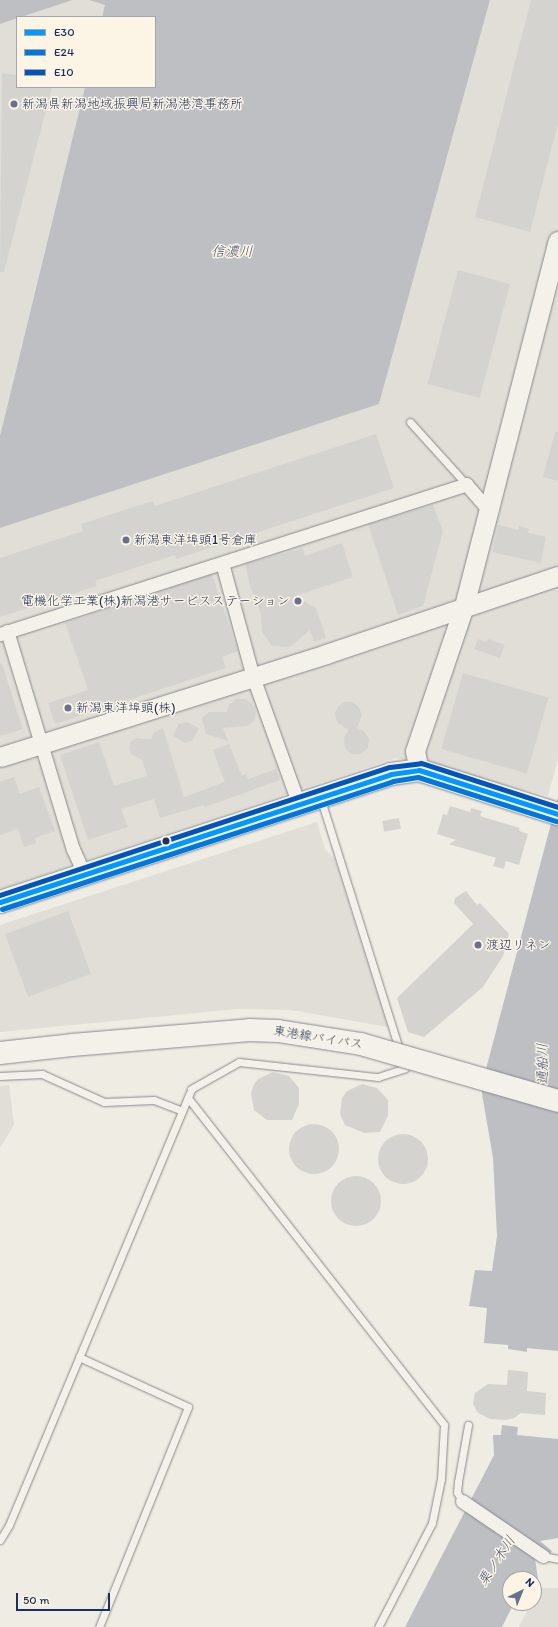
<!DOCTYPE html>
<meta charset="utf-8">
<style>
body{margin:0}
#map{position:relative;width:558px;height:1627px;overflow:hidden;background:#efece4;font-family:Itim,"Klee One",sans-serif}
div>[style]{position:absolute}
.built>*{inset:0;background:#e0ded7}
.water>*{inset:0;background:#bebfc2}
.building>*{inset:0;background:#d5d3d0;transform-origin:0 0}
.round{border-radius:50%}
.roads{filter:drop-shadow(0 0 1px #86898e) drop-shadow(0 0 1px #86898e)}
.lane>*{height:7px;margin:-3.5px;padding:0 3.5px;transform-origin:3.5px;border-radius:3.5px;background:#f4f1eb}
.street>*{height:13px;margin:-6.5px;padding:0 6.5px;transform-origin:6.5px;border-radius:6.5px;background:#f4f1eb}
.secondary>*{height:19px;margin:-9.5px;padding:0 9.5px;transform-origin:9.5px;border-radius:9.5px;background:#f4f1eb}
.highway>*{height:22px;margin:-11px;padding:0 11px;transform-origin:11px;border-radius:11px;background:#f4f1eb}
.bridges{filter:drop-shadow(0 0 1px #86898e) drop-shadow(0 0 1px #86898e)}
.highway-bridge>*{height:22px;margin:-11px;padding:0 11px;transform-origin:11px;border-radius:11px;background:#f4f1eb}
.bus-1>*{height:5px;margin:-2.5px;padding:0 2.5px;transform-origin:2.5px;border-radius:2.5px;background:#09f}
.bus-2>*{height:5px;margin:-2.5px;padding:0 2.5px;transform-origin:2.5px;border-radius:2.5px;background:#07d}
.bus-3>*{height:5px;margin:-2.5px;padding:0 2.5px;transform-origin:2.5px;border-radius:2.5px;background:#05b}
.dots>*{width:11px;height:11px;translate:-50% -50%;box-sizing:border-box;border:2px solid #fcf5e5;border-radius:50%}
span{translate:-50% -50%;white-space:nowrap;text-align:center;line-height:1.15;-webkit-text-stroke:3px #fcf5e5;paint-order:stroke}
.poi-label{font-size:13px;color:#1b2f5e}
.left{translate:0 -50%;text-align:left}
.right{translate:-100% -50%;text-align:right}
.street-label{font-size:13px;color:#1b2f5e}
.water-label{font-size:14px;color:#465478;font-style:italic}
.legend{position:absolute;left:16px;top:16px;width:140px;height:72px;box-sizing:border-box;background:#fcf5e5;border:1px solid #a2a6af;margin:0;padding:5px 7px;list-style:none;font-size:12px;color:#1b2f5e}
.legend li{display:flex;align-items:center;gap:8px;height:20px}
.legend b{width:20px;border:1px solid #a2a6af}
.north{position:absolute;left:502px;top:1571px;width:40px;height:40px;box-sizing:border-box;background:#fcf5e5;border:1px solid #a2a6af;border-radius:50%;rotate:43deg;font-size:11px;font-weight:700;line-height:16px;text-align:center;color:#1b2f5e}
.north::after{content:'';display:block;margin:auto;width:14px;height:18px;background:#65718d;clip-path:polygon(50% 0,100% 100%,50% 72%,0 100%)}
.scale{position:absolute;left:16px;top:1593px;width:94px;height:18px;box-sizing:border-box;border:2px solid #1b2f5e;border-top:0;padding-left:5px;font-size:12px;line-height:14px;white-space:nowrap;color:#1b2f5e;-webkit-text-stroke:3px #fcf5e5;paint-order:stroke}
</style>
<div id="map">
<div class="built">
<i style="clip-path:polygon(73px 0,89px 0,105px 5px,102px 17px,22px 17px)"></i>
<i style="clip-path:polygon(490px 0,558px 0,558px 759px,548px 796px,396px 758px,0 889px,0 528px,379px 404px)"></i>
<i style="clip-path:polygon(17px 19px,17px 87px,85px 87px,0 436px,0 24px)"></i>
<i style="clip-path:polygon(317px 822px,325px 849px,335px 859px,388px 1027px,291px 1010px,238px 1009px,0 1032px,0 925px)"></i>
<i style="clip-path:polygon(9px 1085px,14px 1125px,0 1148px,0 1086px)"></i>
<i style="clip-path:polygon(539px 1588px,558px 1588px,558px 1627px,519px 1627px,531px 1603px,534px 1603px)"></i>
</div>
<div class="water">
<i style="clip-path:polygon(0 0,73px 0,0 24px)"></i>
<i style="clip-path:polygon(89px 0,490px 0,379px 404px,0 528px,0 436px,85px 87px,155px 87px,155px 17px,102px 17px,105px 5px)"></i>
<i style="clip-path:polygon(558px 797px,558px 1351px,527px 1348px,527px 1352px,508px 1349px,508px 1345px,484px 1343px,487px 1308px,469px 1306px,475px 1270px,492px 1271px,497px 1236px,493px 1158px,481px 1088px)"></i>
<i style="clip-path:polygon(502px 1425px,518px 1427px,517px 1435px,558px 1439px,558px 1538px,540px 1541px,552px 1551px,544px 1560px,535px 1558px,538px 1579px,510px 1579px,510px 1603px,514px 1603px,502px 1627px,405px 1627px,494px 1455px,493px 1435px,501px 1435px)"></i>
</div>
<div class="building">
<i style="clip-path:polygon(531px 0,558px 0,558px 123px,530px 232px,475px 217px)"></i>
<i style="clip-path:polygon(2px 73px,17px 75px,17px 87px,52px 87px,4px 272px,0 272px)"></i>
<i style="left:458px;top:270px;width:54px;height:118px;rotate:15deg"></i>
<i style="clip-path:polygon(555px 432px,558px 432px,558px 481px,543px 477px)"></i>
<i style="clip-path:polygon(376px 434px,394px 488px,176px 559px,175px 555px,95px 581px,97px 586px,0 617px,0 558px,83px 531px,81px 524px,153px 501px,155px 506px)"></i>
<i style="clip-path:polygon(433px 505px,443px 531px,423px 606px,398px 615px,368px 524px)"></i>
<i style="clip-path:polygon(498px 525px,519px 530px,519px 526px,529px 529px,528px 533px,546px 537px,541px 563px,492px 552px)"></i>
<i style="clip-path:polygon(342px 543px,353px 577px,295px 596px,316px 608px,326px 638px,314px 642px,310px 630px,290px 647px,272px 646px,262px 632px,261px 614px,250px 586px,245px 564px,303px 548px,305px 556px)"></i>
<i style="clip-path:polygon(212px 574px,238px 651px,222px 657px,226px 668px,55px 724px,48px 703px,88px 690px,65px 623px)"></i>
<i style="clip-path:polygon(478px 639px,487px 642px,488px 639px,505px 645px,500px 658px,474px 649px)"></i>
<i style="clip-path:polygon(2px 664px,23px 729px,0 736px,0 665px)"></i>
<i style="left:463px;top:673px;width:89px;height:79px;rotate:16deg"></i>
<i style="clip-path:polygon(236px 699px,245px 699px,252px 704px,256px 712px,254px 721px,247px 726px,223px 728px,228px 741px,206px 734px,202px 718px,209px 712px,227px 712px,229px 705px)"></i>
<i style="clip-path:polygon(345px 702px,353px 702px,359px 707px,362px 715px,357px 728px,364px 731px,369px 739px,368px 748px,361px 754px,351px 754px,345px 748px,344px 738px,348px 730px,337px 722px,335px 714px,338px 706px)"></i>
<i style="clip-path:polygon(187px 722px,199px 728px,193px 740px,185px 743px,173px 736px,179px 724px)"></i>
<i style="clip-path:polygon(163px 728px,184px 797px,225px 782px,213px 750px,229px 744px,242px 776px,246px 774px,248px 779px,276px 769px,280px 780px,205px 807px,204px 805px,160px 818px,154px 799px,121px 809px,128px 827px,88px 840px,60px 755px,99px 742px,114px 786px,147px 776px,142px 760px,131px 754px,129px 748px,131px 741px,137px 738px,151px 740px,153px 733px)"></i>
<i style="clip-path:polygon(14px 777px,20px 794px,39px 787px,55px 831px,35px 838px,36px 843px,24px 847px,18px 829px,0 835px,0 782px)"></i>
<i style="clip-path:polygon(450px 806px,470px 812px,471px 808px,482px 811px,480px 816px,520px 828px,519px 831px,528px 834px,519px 865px,506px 861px,504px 869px,493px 866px,496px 858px,449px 844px,456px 840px,437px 834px,443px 814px,447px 815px)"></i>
<i style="left:399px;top:818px;width:11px;height:17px;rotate:80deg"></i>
<i style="clip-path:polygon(466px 891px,477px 905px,480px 903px,509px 934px,503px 956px,483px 987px,424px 1037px,408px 1032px,397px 998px,473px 924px,454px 903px,455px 898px)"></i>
<i style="left:68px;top:911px;width:67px;height:67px;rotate:70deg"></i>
<i style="clip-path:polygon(273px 1072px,289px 1076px,299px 1088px,299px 1104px,292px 1120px,267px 1120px,254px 1110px,251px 1094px,253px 1086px,258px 1079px)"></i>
<i style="clip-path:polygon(362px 1084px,377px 1088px,388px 1100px,388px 1116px,380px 1132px,364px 1133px,345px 1125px,340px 1114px,342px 1098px,347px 1091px)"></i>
<i class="round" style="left:289px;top:1124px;width:50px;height:50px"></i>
<i class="round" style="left:378px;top:1134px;width:50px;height:50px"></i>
<i class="round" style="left:331px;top:1176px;width:50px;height:50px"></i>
<i style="clip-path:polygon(508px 1370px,528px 1372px,527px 1391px,546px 1393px,545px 1415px,521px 1413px,514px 1418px,506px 1420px,490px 1419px,478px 1413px,473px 1404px,475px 1393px,488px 1384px,507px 1385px)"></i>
</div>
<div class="roads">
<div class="lane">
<i style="left:410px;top:422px;width:84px;rotate:47.9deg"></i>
<i style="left:0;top:1076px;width:42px;rotate:-2.7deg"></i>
<i style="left:42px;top:1074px;width:68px;rotate:24.3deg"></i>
<i style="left:104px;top:1102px;width:50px;rotate:-2.3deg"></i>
<i style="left:154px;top:1100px;width:30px;rotate:21deg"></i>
<i style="left:188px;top:1098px;width:415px;rotate:51.9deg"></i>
<i style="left:444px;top:1425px;width:54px;rotate:93.2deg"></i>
<i style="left:441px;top:1479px;width:45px;rotate:101.6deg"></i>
<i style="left:432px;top:1523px;width:117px;rotate:117.4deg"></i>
<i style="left:79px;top:1357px;width:120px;rotate:24.6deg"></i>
<i style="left:188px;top:1407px;width:237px;rotate:112deg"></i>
<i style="left:462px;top:1501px;width:10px;rotate:-119deg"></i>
<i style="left:457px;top:1492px;width:10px;rotate:-84deg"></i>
<i style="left:458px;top:1482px;width:58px;rotate:-80deg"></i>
<i style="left:0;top:1540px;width:17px;rotate:-59deg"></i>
<i style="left:9px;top:1525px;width:472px;rotate:-67.3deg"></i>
<i style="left:191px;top:1089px;width:55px;rotate:-29.4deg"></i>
<i style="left:239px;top:1062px;width:140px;rotate:6.2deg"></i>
<i style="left:378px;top:1077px;width:28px;rotate:-18deg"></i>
<i style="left:405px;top:1068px;width:281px;rotate:-107.4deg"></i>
<i style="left:543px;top:1556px;width:15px;rotate:11deg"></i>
</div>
<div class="street">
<i style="left:222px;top:563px;width:118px;rotate:74.8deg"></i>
<i style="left:253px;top:677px;width:136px;rotate:70.2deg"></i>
<i style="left:7px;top:631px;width:228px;rotate:73.2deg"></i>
<i style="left:73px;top:849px;width:27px;rotate:66deg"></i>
<i style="left:0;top:634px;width:490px;rotate:-17.8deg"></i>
<i style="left:466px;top:484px;width:37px;rotate:49deg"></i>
<i style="left:462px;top:1501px;width:98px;rotate:34.2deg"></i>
</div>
<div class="secondary">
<i style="left:0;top:757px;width:342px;rotate:-17.5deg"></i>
<i style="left:326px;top:654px;width:245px;rotate:-18.6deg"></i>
<i style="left:419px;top:770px;width:19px;rotate:-102deg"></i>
<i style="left:415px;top:751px;width:153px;rotate:-71.3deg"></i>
<i style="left:464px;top:606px;width:377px;rotate:-75.6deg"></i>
</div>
<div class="highway">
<i style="left:0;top:902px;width:411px;rotate:-18.1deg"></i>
<i style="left:391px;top:774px;width:28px;rotate:-8deg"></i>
<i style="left:419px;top:770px;width:146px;rotate:17.6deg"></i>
</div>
</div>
<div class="bridges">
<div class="highway-bridge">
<i style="left:0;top:1053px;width:72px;rotate:-6.3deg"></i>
<i style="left:72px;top:1045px;width:178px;rotate:-4.8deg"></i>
<i style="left:249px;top:1030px;width:29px;rotate:2deg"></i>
<i style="left:278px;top:1031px;width:84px;rotate:8.9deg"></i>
<i style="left:361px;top:1044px;width:205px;rotate:16.1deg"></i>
</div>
</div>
<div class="bus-1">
<i style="left:0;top:902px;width:411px;rotate:-18.1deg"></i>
<i style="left:391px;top:774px;width:28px;rotate:-8deg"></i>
<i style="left:419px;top:770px;width:146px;rotate:17.6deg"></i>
</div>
<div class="bus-2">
<i style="left:2px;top:909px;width:411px;rotate:-18.1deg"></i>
<i style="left:393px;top:781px;width:25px;rotate:-9deg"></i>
<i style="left:418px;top:777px;width:145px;rotate:17.7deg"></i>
</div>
<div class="bus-3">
<i style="left:0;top:895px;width:410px;rotate:-18.2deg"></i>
<i style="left:390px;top:767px;width:31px;rotate:-7deg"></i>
<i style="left:421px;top:763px;width:144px;rotate:17.8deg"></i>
</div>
<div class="dots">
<i style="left:14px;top:104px;background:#65718d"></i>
<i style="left:126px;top:540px;background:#65718d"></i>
<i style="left:298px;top:601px;background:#65718d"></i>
<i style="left:68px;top:708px;background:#65718d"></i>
<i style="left:166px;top:841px;background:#1b2f5e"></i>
<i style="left:478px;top:945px;background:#65718d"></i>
</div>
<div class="poi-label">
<span class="left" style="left:22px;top:104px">新潟県新潟地域振興局新潟港湾事務所</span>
<span class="left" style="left:134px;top:540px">新潟東洋埠頭1号倉庫</span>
<span class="right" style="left:290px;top:601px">電機化学工業(株)新潟港サービスステーション</span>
<span class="left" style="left:76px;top:708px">新潟東洋埠頭(株)</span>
<span class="left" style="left:486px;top:945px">渡辺リネン</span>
</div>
<div class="street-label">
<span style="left:318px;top:1038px;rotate:9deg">東港線バイパス</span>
</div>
<div class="water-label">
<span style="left:232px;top:252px">信濃川</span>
<span style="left:543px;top:1064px;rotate:-91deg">通船川</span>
<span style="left:497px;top:1561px;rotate:-57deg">栗ノ木川</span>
</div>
<ul class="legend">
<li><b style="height:5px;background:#09f"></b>E30</li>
<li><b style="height:5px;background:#07d"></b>E24</li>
<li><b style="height:5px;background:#05b"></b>E10</li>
</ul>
<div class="north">N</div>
<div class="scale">50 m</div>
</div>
